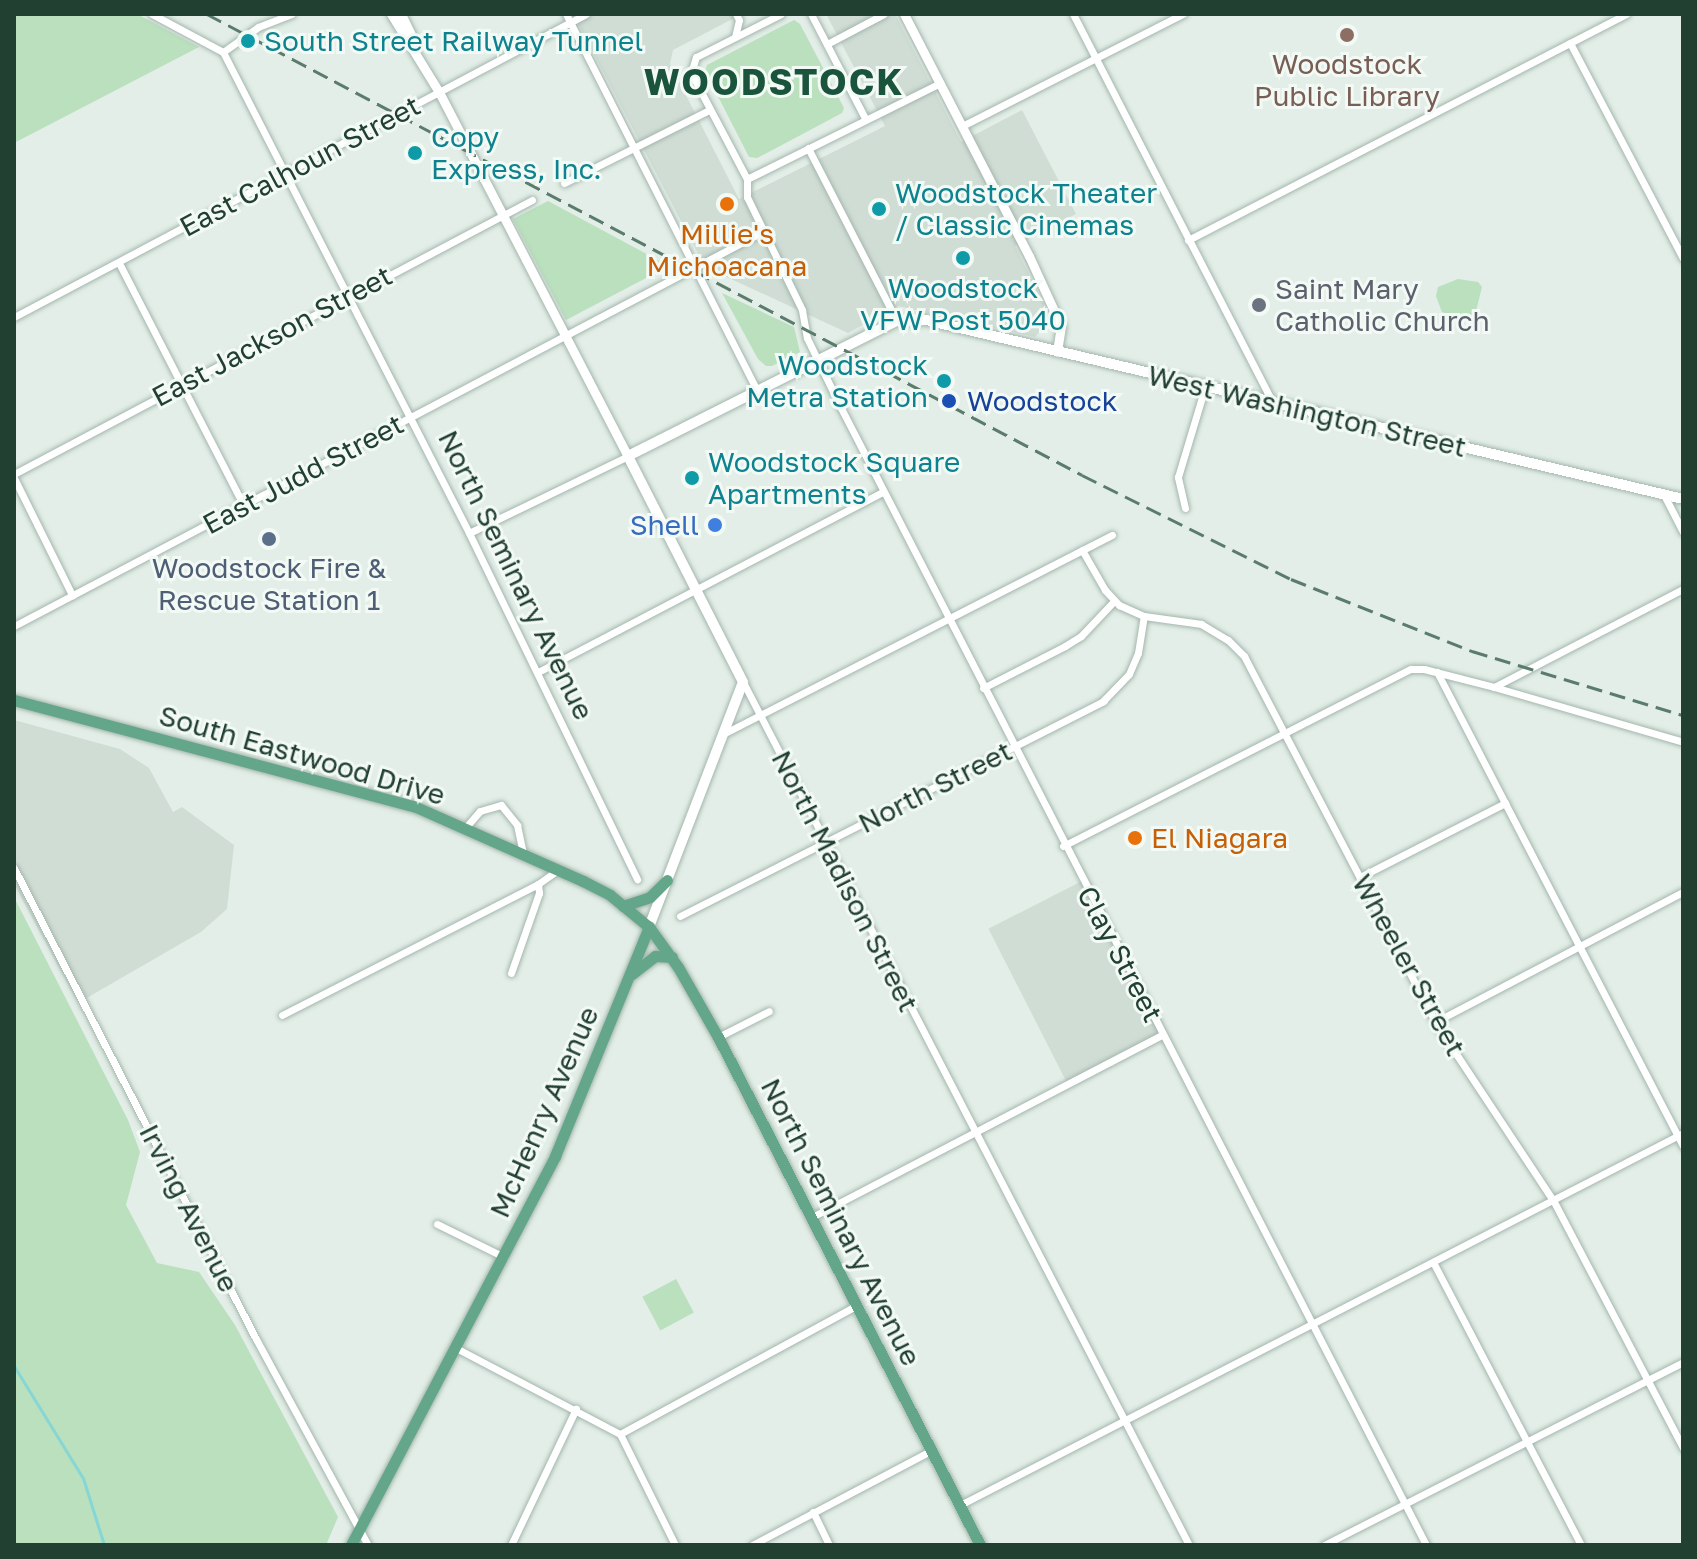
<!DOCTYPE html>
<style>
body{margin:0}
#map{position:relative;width:1697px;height:1559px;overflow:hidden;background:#e2eee7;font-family:"Golos Text",sans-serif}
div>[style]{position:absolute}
.built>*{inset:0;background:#d0ddd5;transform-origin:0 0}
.green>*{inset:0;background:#bae0be;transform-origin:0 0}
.stream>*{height:3px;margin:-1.5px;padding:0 1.5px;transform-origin:1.5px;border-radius:1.5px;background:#86d6d5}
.roads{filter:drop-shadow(0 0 2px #a4b6ad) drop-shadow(0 0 2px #a4b6ad)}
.minor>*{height:7px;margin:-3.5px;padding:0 3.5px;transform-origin:3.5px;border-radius:3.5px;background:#fff}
.tertiary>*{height:9px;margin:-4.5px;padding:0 4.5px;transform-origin:4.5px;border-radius:4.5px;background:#fff}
.secondary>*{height:10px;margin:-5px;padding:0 5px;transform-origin:5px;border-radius:5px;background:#fff}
.primary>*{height:11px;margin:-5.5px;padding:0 5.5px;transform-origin:5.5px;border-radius:5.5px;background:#64a68a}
.rail>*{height:3px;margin-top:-1.5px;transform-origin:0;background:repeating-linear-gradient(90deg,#5b7c6d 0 16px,transparent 0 24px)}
.dots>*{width:22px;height:22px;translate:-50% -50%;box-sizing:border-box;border:4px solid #f3faf5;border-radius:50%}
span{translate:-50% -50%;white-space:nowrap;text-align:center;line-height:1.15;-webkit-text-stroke:6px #f3faf5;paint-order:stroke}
.culture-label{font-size:28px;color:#0d838f}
.left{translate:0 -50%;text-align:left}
.right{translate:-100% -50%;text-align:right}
.education-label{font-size:28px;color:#785e54}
.street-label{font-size:28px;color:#214032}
.food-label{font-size:28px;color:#c56008}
.worship-label{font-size:28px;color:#5b616d}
.transit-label{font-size:28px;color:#164399}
.shop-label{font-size:28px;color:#366cbe}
.service-label{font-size:28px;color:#4e5e75}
.district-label{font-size:36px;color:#1b543c;font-weight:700;letter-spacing:2px}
.frame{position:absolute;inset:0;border:16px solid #214032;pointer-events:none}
</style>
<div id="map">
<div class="built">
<i style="clip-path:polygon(573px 14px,742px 14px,673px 50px,670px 64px,739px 199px,885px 126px,826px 14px,895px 14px,961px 142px,1022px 110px,1076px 214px,1015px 246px,1051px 318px,1035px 337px,898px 306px,848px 333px,705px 267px)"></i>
<i style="clip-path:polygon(14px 720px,120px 749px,149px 768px,173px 812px,182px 807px,234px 845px,227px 909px,201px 932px,78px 1003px,14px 884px)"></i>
<i style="left:1082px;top:881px;width:174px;height:105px;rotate:63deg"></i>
</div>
<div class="green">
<i style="clip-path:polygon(14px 14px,137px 14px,199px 47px,14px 143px)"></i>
<i style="clip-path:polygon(794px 20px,800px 24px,844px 108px,842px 113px,797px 137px,757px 158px,749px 157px,705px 71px,707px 65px)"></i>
<i style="clip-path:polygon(548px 201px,669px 266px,566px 320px,513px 219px)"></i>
<i style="clip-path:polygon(1458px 279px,1478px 282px,1482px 287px,1473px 323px,1442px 312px,1436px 296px,1438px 287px)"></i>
<i style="clip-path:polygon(722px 293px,794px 327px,800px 352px,772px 366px,766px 366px,758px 359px)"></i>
<i style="clip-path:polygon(14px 897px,128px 1120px,140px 1152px,126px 1205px,157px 1263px,199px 1272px,235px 1325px,338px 1517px,326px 1545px,14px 1545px)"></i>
<i style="left:676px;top:1279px;width:38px;height:38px;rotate:62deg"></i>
</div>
<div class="stream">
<i style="left:14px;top:1366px;width:132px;rotate:58.4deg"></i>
<i style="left:83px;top:1478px;width:70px;rotate:72.6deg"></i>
</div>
<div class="roads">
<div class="minor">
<i style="left:152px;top:14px;width:81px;rotate:28.2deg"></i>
<i style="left:566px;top:14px;width:423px;rotate:63.1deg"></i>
<i style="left:811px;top:14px;width:117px;rotate:62.6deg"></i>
<i style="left:1073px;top:14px;width:436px;rotate:62.8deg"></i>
<i style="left:735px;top:37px;width:17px;rotate:-77deg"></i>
<i style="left:739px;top:20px;width:7px;rotate:-117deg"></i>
<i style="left:1570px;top:43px;width:243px;rotate:62.3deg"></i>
<i style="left:827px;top:44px;width:64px;rotate:-27.8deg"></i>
<i style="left:223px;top:52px;width:540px;rotate:62.91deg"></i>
<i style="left:469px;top:533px;width:385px;rotate:64.1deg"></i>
<i style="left:223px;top:52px;width:43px;rotate:-35.5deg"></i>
<i style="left:258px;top:27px;width:36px;rotate:-21deg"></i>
<i style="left:962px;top:126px;width:248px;rotate:-26.9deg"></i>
<i style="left:808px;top:148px;width:195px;rotate:62.8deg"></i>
<i style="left:747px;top:179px;width:18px;rotate:90deg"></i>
<i style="left:747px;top:197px;width:126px;rotate:64deg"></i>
<i style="left:802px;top:310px;width:28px;rotate:80deg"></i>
<i style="left:807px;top:338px;width:78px;rotate:64.1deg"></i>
<i style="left:841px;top:408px;width:1279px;rotate:62.77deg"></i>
<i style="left:747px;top:179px;width:120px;rotate:-117.8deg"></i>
<i style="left:691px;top:73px;width:17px;rotate:-73deg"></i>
<i style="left:696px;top:57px;width:95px;rotate:-26.8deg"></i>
<i style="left:747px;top:179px;width:216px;rotate:-26.4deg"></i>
<i style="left:564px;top:183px;width:162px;rotate:-26.7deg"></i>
<i style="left:1188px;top:240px;width:493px;rotate:-27.3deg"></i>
<i style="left:119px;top:263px;width:273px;rotate:62.8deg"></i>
<i style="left:14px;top:317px;width:647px;rotate:-27.91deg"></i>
<i style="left:14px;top:474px;width:586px;rotate:-27.88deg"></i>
<i style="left:14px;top:478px;width:131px;rotate:63.6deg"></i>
<i style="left:1664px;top:495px;width:42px;rotate:62.8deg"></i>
<i style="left:1185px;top:508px;width:32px;rotate:-103deg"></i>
<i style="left:1178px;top:477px;width:94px;rotate:-73.3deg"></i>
<i style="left:469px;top:533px;width:177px;rotate:-25.8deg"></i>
<i style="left:1082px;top:550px;width:46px;rotate:60.1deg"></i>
<i style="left:1105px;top:590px;width:21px;rotate:47deg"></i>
<i style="left:1119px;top:605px;width:27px;rotate:24deg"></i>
<i style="left:1144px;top:616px;width:58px;rotate:8deg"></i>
<i style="left:1201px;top:624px;width:31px;rotate:31deg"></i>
<i style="left:1228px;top:640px;width:23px;rotate:45deg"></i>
<i style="left:1244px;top:656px;width:413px;rotate:62.4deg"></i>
<i style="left:1435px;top:1022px;width:214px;rotate:56.5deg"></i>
<i style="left:1553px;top:1200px;width:280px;rotate:62.3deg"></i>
<i style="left:14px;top:626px;width:845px;rotate:-27.78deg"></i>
<i style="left:538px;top:672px;width:389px;rotate:-27.6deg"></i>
<i style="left:1437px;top:672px;width:534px;rotate:62.57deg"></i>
<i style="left:743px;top:682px;width:971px;rotate:62.67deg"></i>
<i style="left:1494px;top:687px;width:213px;rotate:-27.4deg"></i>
<i style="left:983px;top:688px;width:92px;rotate:-27.1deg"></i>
<i style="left:1065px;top:646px;width:19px;rotate:-32deg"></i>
<i style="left:1081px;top:636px;width:48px;rotate:-46.7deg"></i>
<i style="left:723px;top:734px;width:437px;rotate:-27.1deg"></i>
<i style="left:466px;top:827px;width:21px;rotate:-49deg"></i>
<i style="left:480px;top:811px;width:22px;rotate:-16deg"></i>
<i style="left:501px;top:805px;width:26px;rotate:51deg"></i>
<i style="left:517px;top:825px;width:29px;rotate:78deg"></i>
<i style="left:1063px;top:846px;width:390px;rotate:-27deg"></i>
<i style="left:1411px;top:669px;width:13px"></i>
<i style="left:1424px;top:669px;width:72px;rotate:14.4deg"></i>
<i style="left:1494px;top:687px;width:197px;rotate:16.2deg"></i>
<i style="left:14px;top:868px;width:530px;rotate:62.81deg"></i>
<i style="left:256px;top:1339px;width:234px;rotate:61.5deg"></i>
<i style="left:1360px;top:877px;width:163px;rotate:-27deg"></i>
<i style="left:680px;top:916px;width:475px;rotate:-26.9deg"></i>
<i style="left:1103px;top:701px;width:37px;rotate:-46deg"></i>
<i style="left:1129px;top:674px;width:23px;rotate:-67deg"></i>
<i style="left:1138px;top:653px;width:37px;rotate:-81deg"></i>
<i style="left:511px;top:973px;width:85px;rotate:-70.7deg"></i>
<i style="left:539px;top:893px;width:9px;rotate:-96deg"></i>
<i style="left:282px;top:1015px;width:288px;rotate:-27.1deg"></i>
<i style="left:538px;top:884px;width:24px;rotate:-35deg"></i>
<i style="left:1435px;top:1022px;width:280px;rotate:-27.7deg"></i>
<i style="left:718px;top:1037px;width:57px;rotate:-27deg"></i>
<i style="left:812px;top:1217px;width:394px;rotate:-27.5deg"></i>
<i style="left:437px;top:1224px;width:75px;rotate:26.2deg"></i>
<i style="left:1433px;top:1262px;width:319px;rotate:62.4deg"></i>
<i style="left:456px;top:1348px;width:185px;rotate:27.7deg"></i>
<i style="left:620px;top:1434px;width:271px;rotate:-28.5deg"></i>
<i style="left:620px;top:1434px;width:124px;rotate:63.6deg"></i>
<i style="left:960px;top:1505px;width:813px;rotate:-27.23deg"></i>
<i style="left:813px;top:1512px;width:37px;rotate:64deg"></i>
<i style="left:511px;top:1545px;width:151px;rotate:-64.5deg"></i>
<i style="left:752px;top:1545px;width:204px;rotate:-27.8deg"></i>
<i style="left:1324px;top:1545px;width:403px;rotate:-27deg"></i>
</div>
<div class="tertiary">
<i style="left:391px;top:14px;width:92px;rotate:58.4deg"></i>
<i style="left:439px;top:92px;width:410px;rotate:62.6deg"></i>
<i style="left:401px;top:14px;width:25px;rotate:64deg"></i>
<i style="left:904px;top:14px;width:272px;rotate:62.7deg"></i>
<i style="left:1029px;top:256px;width:77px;rotate:65.4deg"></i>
<i style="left:1061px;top:326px;width:26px;rotate:99deg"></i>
</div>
<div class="secondary">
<i style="left:649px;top:927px;width:262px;rotate:-69deg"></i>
<i style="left:743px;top:682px;width:254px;rotate:-117deg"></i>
<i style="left:628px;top:456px;width:301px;rotate:-26.7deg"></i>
<i style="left:897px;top:321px;width:29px;rotate:-2deg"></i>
<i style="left:926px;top:320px;width:778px;rotate:13.3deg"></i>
</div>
<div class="primary">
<i style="left:14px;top:700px;width:416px;rotate:14.9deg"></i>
<i style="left:416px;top:807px;width:183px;rotate:23.9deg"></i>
<i style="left:583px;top:881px;width:30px;rotate:27deg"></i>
<i style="left:610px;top:895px;width:50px;rotate:39.4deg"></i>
<i style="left:649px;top:927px;width:49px;rotate:54.1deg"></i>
<i style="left:678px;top:967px;width:81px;rotate:60.3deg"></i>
<i style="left:718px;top:1037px;width:572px;rotate:62.72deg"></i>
<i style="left:623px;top:906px;width:28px;rotate:-18deg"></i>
<i style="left:650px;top:897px;width:24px;rotate:-45deg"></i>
<i style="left:632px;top:974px;width:29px;rotate:-38deg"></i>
<i style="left:655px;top:956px;width:17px;rotate:3deg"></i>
<i style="left:351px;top:1545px;width:439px;rotate:-62.3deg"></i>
<i style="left:555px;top:1156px;width:248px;rotate:-67.7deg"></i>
</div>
</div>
<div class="rail">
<i style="left:207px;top:14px;width:989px;rotate:27.78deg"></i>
<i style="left:1082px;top:475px;width:233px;rotate:26.5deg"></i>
<i style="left:1291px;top:579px;width:195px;rotate:21.7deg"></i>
<i style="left:1472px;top:651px;width:220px;rotate:16.9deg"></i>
</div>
<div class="dots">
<i style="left:1347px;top:35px;background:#8d6e63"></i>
<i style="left:248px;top:41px;background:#0f9aa8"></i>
<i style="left:415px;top:153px;background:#0f9aa8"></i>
<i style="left:727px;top:204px;background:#e8710a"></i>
<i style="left:879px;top:209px;background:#0f9aa8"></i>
<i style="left:963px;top:258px;background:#0f9aa8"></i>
<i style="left:1259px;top:305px;background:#6b7280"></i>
<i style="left:944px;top:381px;background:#0f9aa8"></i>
<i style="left:949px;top:401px;background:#1a4fb4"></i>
<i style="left:692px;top:478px;background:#0f9aa8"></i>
<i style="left:715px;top:525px;background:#3f7fe0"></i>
<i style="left:269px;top:539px;background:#5c6f8a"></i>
<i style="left:1135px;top:838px;background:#e8710a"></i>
</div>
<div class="culture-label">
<span class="left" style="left:264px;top:41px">South Street Railway Tunnel</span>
<span class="left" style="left:431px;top:153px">Copy<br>Express, Inc.</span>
<span class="left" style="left:895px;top:209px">Woodstock Theater<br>/ Classic Cinemas</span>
<span style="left:963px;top:304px">Woodstock<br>VFW Post 5040</span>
<span class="right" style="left:928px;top:381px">Woodstock<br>Metra Station</span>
<span class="left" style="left:708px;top:478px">Woodstock Square<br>Apartments</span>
</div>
<div class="education-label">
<span style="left:1347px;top:80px">Woodstock<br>Public Library</span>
</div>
<div class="street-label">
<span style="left:300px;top:166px;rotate:-28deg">East Calhoun Street</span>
<span style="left:272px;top:336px;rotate:-28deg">East Jackson Street</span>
<span style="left:1307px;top:411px;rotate:13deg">West Washington Street</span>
<span style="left:303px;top:474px;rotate:-28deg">East Judd Street</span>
<span style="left:516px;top:575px;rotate:64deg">North Seminary Avenue</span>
<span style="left:302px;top:755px;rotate:16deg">South Eastwood Drive</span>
<span style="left:935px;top:787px;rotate:-27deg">North Street</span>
<span style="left:845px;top:881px;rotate:63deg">North Madison Street</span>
<span style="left:1120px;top:954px;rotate:62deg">Clay Street</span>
<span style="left:1409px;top:965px;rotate:61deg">Wheeler Street</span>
<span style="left:544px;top:1112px;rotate:-66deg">McHenry Avenue</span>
<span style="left:189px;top:1208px;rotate:63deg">Irving Avenue</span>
<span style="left:841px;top:1222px;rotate:63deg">North Seminary Avenue</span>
</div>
<div class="food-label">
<span style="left:727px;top:250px">Millie's<br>Michoacana</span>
<span class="left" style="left:1151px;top:838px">El Niagara</span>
</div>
<div class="worship-label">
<span class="left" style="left:1275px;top:305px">Saint Mary<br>Catholic Church</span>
</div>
<div class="transit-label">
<span class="left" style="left:967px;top:401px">Woodstock</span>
</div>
<div class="shop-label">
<span class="right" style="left:699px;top:525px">Shell</span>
</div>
<div class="service-label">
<span style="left:269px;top:584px">Woodstock Fire &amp;<br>Rescue Station 1</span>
</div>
<div class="district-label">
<span style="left:774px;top:82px">WOODSTOCK</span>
</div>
<div class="frame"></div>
</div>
